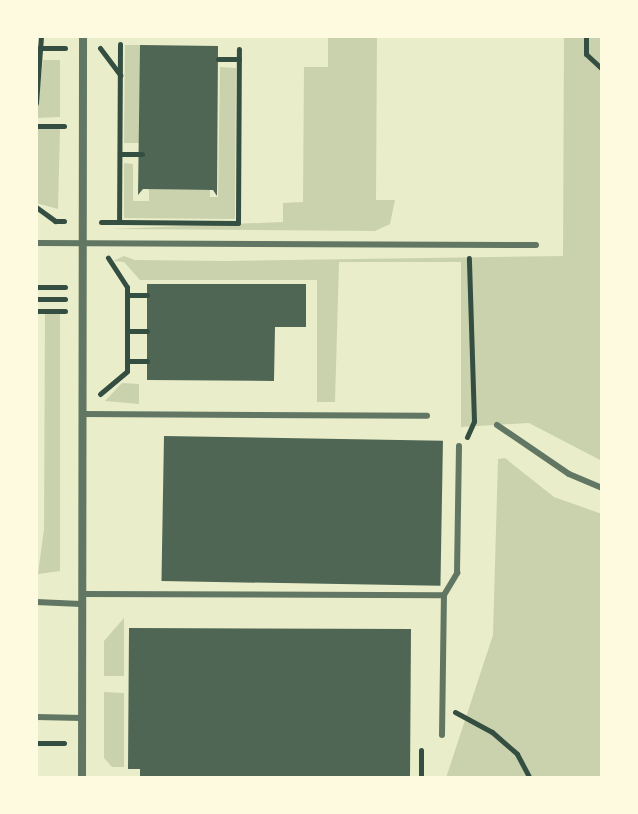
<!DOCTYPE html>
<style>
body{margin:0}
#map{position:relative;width:638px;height:814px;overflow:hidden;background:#e9edc9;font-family:Helvetica,sans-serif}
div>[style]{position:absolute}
.green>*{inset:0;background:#cad2ad}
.building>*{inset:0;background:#4f6655;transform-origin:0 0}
.path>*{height:5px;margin:-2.5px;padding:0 2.5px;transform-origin:2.5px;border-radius:2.5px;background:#344e41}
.service>*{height:6px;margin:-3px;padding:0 3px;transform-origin:3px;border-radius:3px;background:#617663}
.minor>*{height:8px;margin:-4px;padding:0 4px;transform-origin:4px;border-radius:4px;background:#617663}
span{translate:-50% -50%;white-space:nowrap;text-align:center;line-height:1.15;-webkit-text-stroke:7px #fefae0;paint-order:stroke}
.frame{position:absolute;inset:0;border:38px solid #fefae0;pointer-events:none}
</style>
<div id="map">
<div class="green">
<i style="clip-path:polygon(328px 36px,377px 36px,376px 200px,395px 200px,390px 224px,375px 231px,112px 229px,283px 222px,283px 203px,303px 202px,304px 67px,328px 67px)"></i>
<i style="clip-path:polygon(564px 36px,602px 36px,602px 461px,529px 423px,461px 427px,461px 262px,339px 262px,335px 402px,317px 402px,317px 280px,140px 280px,124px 262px,113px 261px,124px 256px,135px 260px,228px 261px,563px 256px)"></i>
<i style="clip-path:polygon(125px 45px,140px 45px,142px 143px,124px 143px)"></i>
<i style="clip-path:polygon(43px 60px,60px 60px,60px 117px,36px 118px)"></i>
<i style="clip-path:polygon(220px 67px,236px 68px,235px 219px,124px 218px,124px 163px,133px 164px,133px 201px,149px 201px,149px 189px,210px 190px,210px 197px,218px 197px)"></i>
<i style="clip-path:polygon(36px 129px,60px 129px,58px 209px,36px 203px)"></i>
<i style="clip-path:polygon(45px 312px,60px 312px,60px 571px,38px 574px,44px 529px)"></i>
<i style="clip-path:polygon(122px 383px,139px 384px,139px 404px,105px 401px)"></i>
<i style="clip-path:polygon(505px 458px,554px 497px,602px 514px,602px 778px,446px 778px,493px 635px,498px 459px)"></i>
<i style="clip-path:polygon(124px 618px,124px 676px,104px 676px,104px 641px)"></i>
<i style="clip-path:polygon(104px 692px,124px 693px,124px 767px,112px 767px,104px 758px)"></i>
</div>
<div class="building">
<i style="clip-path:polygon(140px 45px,218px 46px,217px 196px,213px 190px,143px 189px,138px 195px)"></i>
<i style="clip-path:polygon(147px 284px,306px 284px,306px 327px,275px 327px,274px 381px,147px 380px)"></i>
<i style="left:164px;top:436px;width:279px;height:145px;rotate:1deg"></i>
<i style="clip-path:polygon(129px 628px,411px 629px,410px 778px,140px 778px,140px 769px,128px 769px)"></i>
</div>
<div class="path">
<i style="left:586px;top:36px;width:18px;rotate:90deg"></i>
<i style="left:586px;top:54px;width:22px;rotate:43deg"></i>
<i style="left:120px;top:44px;width:178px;rotate:90.3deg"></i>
<i style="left:119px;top:222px;width:119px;rotate:0.5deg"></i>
<i style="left:238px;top:223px;width:174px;rotate:-89.7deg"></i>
<i style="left:39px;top:48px;width:26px"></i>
<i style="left:100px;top:48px;width:34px;rotate:53deg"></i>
<i style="left:218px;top:59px;width:21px"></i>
<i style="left:36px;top:103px;width:67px;rotate:-85.7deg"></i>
<i style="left:36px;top:126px;width:28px"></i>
<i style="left:120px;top:154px;width:22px"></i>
<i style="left:36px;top:207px;width:24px;rotate:36deg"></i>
<i style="left:55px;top:221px;width:9px"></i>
<i style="left:101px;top:222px;width:18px"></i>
<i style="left:36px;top:287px;width:29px"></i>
<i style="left:128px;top:295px;width:19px"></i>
<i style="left:36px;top:299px;width:29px"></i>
<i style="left:38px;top:311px;width:27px"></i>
<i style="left:128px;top:331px;width:19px"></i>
<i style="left:128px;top:361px;width:19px"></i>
<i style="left:100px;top:394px;width:35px;rotate:-40deg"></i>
<i style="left:127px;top:371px;width:84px;rotate:-90deg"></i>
<i style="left:127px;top:287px;width:35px;rotate:-123deg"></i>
<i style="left:467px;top:437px;width:17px;rotate:-66deg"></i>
<i style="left:474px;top:421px;width:163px;rotate:-91.8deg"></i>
<i style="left:455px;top:712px;width:42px;rotate:28.4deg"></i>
<i style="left:492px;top:732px;width:33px;rotate:41deg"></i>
<i style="left:517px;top:754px;width:27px;rotate:62deg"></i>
<i style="left:36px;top:743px;width:28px"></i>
<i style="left:421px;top:778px;width:28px;rotate:-90deg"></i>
</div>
<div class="service">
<i style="left:36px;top:243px;width:500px;rotate:0.23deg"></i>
<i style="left:82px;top:414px;width:345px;rotate:0.3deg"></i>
<i style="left:497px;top:425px;width:87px;rotate:34.2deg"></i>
<i style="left:569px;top:474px;width:36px;rotate:23deg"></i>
<i style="left:82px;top:594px;width:362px;rotate:0.2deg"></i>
<i style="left:444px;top:595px;width:26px;rotate:-59deg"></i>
<i style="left:457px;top:573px;width:127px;rotate:-89.1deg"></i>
<i style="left:36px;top:602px;width:45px;rotate:2.5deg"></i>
<i style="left:36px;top:717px;width:46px;rotate:1.2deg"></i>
<i style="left:442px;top:735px;width:140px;rotate:-89.2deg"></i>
</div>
<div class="minor">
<i style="left:82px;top:778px;width:742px;rotate:-89.92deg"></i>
</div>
<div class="frame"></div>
</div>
